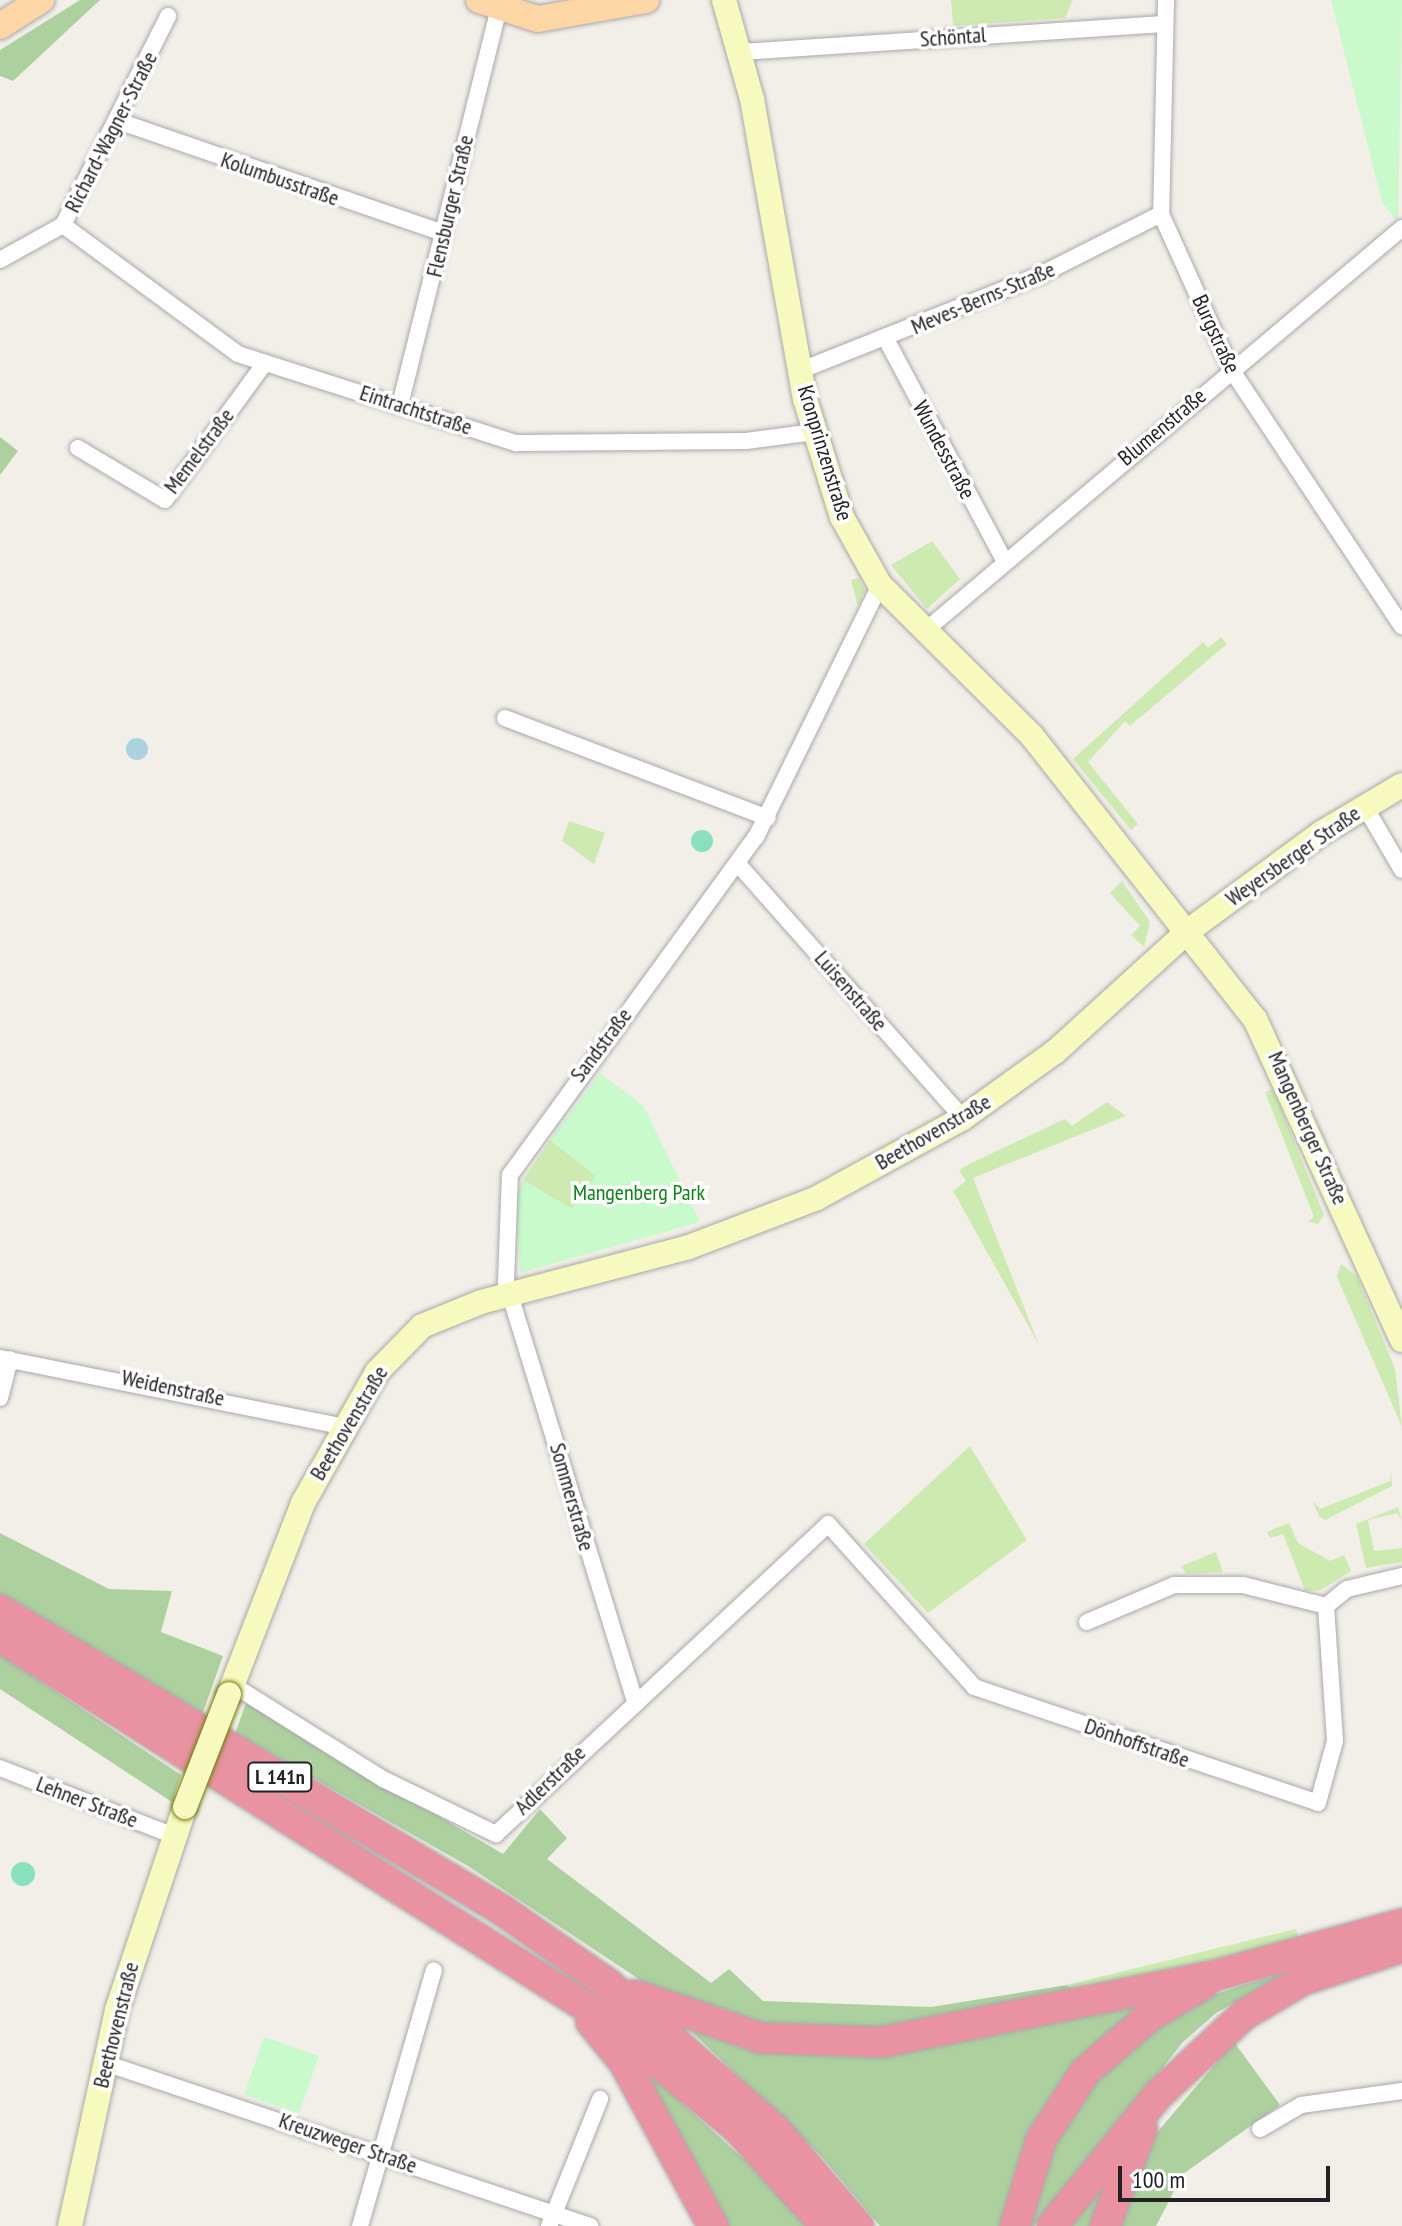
<!DOCTYPE html>
<meta charset="utf-8">
<style>
body{margin:0}
#map{position:relative;width:1402px;height:2226px;overflow:hidden;background:#f2efe9;font-family:"PT Sans Narrow",sans-serif}
div>[style]{position:absolute}
.grass>*{inset:0;background:#cdebb0}
.forest>*{inset:0;background:#add19e}
.park>*{inset:0;background:#c8facc;transform-origin:0 0}
.pitch>*{inset:0;background:#88e0be}
.round{border-radius:50%}
.water>*{inset:0;background:#aad3df}
.roads{filter:drop-shadow(0 0 2px #a9a9a9) drop-shadow(0 0 2px #a9a9a9)}
.street>*{height:16px;margin:-8px;padding:0 8px;transform-origin:8px;border-radius:8px;background:#fff}
.secondary>*{height:24px;margin:-12px;padding:0 12px;transform-origin:12px;border-radius:12px;background:#f7fabf}
.primary>*{height:26px;margin:-13px;padding:0 13px;transform-origin:13px;border-radius:13px;background:#fcd6a4}
.highway>*{height:30px;margin:-15px;padding:0 15px;transform-origin:15px;border-radius:15px;background:#e892a2}
.bridges{filter:drop-shadow(0 0 2px #707d05) drop-shadow(0 0 2px #707d05)}
.secondary-bridge>*{height:24px;margin:-12px;padding:0 12px;transform-origin:12px;border-radius:12px;background:#f7fabf}
span{translate:-50% -50%;white-space:nowrap;text-align:center;line-height:1.15;-webkit-text-stroke:7px #fff;paint-order:stroke}
.shield-label span{padding:2px 6px;background:#fff;border:2px solid;border-radius:6px;-webkit-text-stroke-width:0}
.shield-label{font-size:20px;color:#222;font-weight:700}
.street-label{font-size:22px;color:#222}
.park-label{font-size:22px;color:#0c8416}
.scale{position:absolute;left:1118px;top:2166px;width:212px;height:36px;box-sizing:border-box;border:4px solid #222;border-top:0;padding-left:10px;font-size:24px;line-height:28px;white-space:nowrap;color:#222;-webkit-text-stroke:6px #fff;paint-order:stroke}
</style>
<div id="map">
<div class="grass">
<i style="clip-path:polygon(951px 0,1073px 0,1065px 18px,953px 26px)"></i>
<i style="clip-path:polygon(932px 541px,960px 579px,927px 609px,891px 565px)"></i>
<i style="clip-path:polygon(859px 578px,865px 590px,858px 607px,851px 580px)"></i>
<i style="clip-path:polygon(1221px 637px,1227px 644px,1130px 726px,1125px 721px,1088px 762px,1138px 824px,1131px 830px,1073px 759px,1203px 642px,1208px 648px)"></i>
<i style="clip-path:polygon(569px 821px,605px 833px,594px 864px,562px 841px)"></i>
<i style="clip-path:polygon(1122px 881px,1150px 922px,1144px 947px,1131px 935px,1140px 926px,1110px 893px)"></i>
<i style="clip-path:polygon(1273px 1089px,1324px 1215px,1318px 1224px,1308px 1221px,1314px 1217px,1265px 1092px)"></i>
<i style="clip-path:polygon(1107px 1102px,1126px 1116px,973px 1178px,1039px 1345px,953px 1191px,966px 1181px,959px 1170px,969px 1164px,1065px 1119px,1072px 1126px)"></i>
<i style="clip-path:polygon(550px 1140px,597px 1175px,572px 1209px,523px 1180px)"></i>
<i style="clip-path:polygon(1341px 1264px,1357px 1276px,1395px 1369px,1402px 1427px,1337px 1277px)"></i>
<i style="clip-path:polygon(970px 1446px,1027px 1540px,928px 1613px,864px 1544px)"></i>
<i style="clip-path:polygon(1391px 1470px,1392px 1486px,1325px 1520px,1319px 1516px,1313px 1501px,1320px 1509px,1390px 1481px)"></i>
<i style="clip-path:polygon(1398px 1507px,1402px 1521px,1397px 1513px,1368px 1520px,1374px 1551px,1402px 1548px,1402px 1562px,1366px 1568px,1356px 1524px)"></i>
<i style="clip-path:polygon(1289px 1523px,1298px 1543px,1330px 1561px,1344px 1555px,1351px 1571px,1321px 1590px,1305px 1591px,1283px 1534px,1270px 1538px,1267px 1532px)"></i>
<i style="clip-path:polygon(1216px 1552px,1223px 1572px,1186px 1574px,1181px 1566px)"></i>
<i style="clip-path:polygon(1296px 1929px,1299px 1939px,1076px 1995px,1067px 1985px)"></i>
</div>
<div class="forest">
<i style="clip-path:polygon(80px 0,100px 0,13px 81px,0 76px,0 50px)"></i>
<i style="clip-path:polygon(0 437px,18px 451px,0 475px)"></i>
<i style="clip-path:polygon(0 1533px,109px 1589px,172px 1591px,161px 1632px,223px 1656px,202px 1715px,0 1598px)"></i>
<i style="clip-path:polygon(0 1654px,181px 1775px,172px 1802px,0 1689px)"></i>
<i style="clip-path:polygon(246px 1703px,503px 1854px,540px 1809px,567px 1838px,547px 1859px,711px 1983px,729px 1969px,763px 2001px,931px 2007px,1067px 1985px,1076px 1995px,942px 2027px,778px 2034px,660px 1993px,468px 1866px,235px 1734px)"></i>
<i style="clip-path:polygon(1294px 1969px,1216px 2013px,1182px 2043px,1063px 2197px,1034px 2226px,1022px 2226px,1070px 2105px,1185px 2004px)"></i>
<i style="clip-path:polygon(1170px 1990px,1121px 2025px,1005px 2226px,880px 2226px,822px 2157px,691px 2031px,779px 2048px)"></i>
<i style="clip-path:polygon(1234px 2042px,1280px 2105px,1183px 2174px,1156px 2226px,1116px 2226px,1148px 2143px)"></i>
<i style="clip-path:polygon(626px 2052px,769px 2182px,807px 2226px,724px 2226px)"></i>
<i style="clip-path:polygon(1123px 2149px,1095px 2226px,1067px 2226px)"></i>
</div>
<div class="park">
<i style="clip-path:polygon(1331px 0,1402px 0,1398px 223px,1382px 202px)"></i>
<i style="clip-path:polygon(600px 1073px,644px 1107px,700px 1222px,520px 1273px,516px 1199px,523px 1180px,572px 1209px,596px 1176px,550px 1140px)"></i>
<i style="left:264px;top:2037px;width:58px;height:61px;rotate:19deg"></i>
</div>
<div class="pitch">
<i class="round" style="left:691px;top:830px;width:22px;height:22px"></i>
<i class="round" style="left:11px;top:1862px;width:24px;height:24px"></i>
</div>
<div class="water">
<i class="round" style="left:126px;top:738px;width:22px;height:22px"></i>
</div>
<div class="roads">
<div class="street">
<i style="left:1166px;top:0;width:214px;rotate:91.3deg"></i>
<i style="left:1161px;top:214px;width:170px;rotate:65.7deg"></i>
<i style="left:1231px;top:369px;width:309px;rotate:56.4deg"></i>
<i style="left:742px;top:52px;width:422px;rotate:-3.8deg"></i>
<i style="left:118px;top:121px;width:344px;rotate:19deg"></i>
<i style="left:63px;top:225px;width:217px;rotate:36.4deg"></i>
<i style="left:238px;top:354px;width:292px;rotate:17.8deg"></i>
<i style="left:516px;top:443px;width:230px;rotate:-0.5deg"></i>
<i style="left:746px;top:441px;width:69px;rotate:-7.5deg"></i>
<i style="left:0;top:260px;width:72px;rotate:-29.1deg"></i>
<i style="left:63px;top:225px;width:234px;rotate:-63.3deg"></i>
<i style="left:886px;top:339px;width:251px;rotate:61.9deg"></i>
<i style="left:799px;top:371px;width:257px;rotate:-21.7deg"></i>
<i style="left:1038px;top:276px;width:138px;rotate:-26.8deg"></i>
<i style="left:400px;top:405px;width:410px;rotate:-76deg"></i>
<i style="left:78px;top:448px;width:101px;rotate:30.9deg"></i>
<i style="left:165px;top:500px;width:170px;rotate:-53.9deg"></i>
<i style="left:926px;top:630px;width:623px;rotate:-40.18deg"></i>
<i style="left:505px;top:718px;width:281px;rotate:20.8deg"></i>
<i style="left:1364px;top:805px;width:75px;rotate:59.7deg"></i>
<i style="left:738px;top:864px;width:339px;rotate:48.5deg"></i>
<i style="left:0;top:1358px;width:351px;rotate:11.3deg"></i>
<i style="left:0;top:1398px;width:40px;rotate:-75.6deg"></i>
<i style="left:1087px;top:1622px;width:95px;rotate:-23deg"></i>
<i style="left:1174px;top:1585px;width:69px"></i>
<i style="left:1243px;top:1585px;width:86px;rotate:14.2deg"></i>
<i style="left:233px;top:1685px;width:177px;rotate:32.1deg"></i>
<i style="left:383px;top:1779px;width:126px;rotate:26deg"></i>
<i style="left:496px;top:1834px;width:454px;rotate:-43deg"></i>
<i style="left:828px;top:1524px;width:219px;rotate:48.1deg"></i>
<i style="left:974px;top:1687px;width:363px;rotate:18.6deg"></i>
<i style="left:1318px;top:1803px;width:64px;rotate:-74.7deg"></i>
<i style="left:1335px;top:1741px;width:135px;rotate:-93.8deg"></i>
<i style="left:1326px;top:1606px;width:27px;rotate:-39deg"></i>
<i style="left:1347px;top:1589px;width:57px;rotate:-13.3deg"></i>
<i style="left:634px;top:1698px;width:435px;rotate:-107.1deg"></i>
<i style="left:506px;top:1282px;width:107px;rotate:-87.9deg"></i>
<i style="left:510px;top:1175px;width:418px;rotate:-54deg"></i>
<i style="left:756px;top:837px;width:281px;rotate:-63.8deg"></i>
<i style="left:0;top:1768px;width:187px;rotate:21.3deg"></i>
<i style="left:105px;top:2063px;width:512px;rotate:18.58deg"></i>
<i style="left:1260px;top:2129px;width:48px;rotate:-30.3deg"></i>
<i style="left:1301px;top:2105px;width:102px;rotate:-7.9deg"></i>
<i style="left:360px;top:2226px;width:266px;rotate:-73.9deg"></i>
<i style="left:549px;top:2226px;width:137px;rotate:-68.1deg"></i>
</div>
<div class="secondary">
<i style="left:724px;top:0;width:103px;rotate:74.2deg"></i>
<i style="left:752px;top:99px;width:305px;rotate:80deg"></i>
<i style="left:805px;top:399px;width:124px;rotate:72.6deg"></i>
<i style="left:842px;top:517px;width:78px;rotate:60.8deg"></i>
<i style="left:880px;top:585px;width:214px;rotate:44.8deg"></i>
<i style="left:1032px;top:736px;width:360px;rotate:51.8deg"></i>
<i style="left:1255px;top:1019px;width:353px;rotate:65.4deg"></i>
<i style="left:229px;top:1694px;width:205px;rotate:-68.8deg"></i>
<i style="left:303px;top:1503px;width:150px;rotate:-60.5deg"></i>
<i style="left:377px;top:1372px;width:64px;rotate:-45.6deg"></i>
<i style="left:422px;top:1326px;width:64px;rotate:-22.1deg"></i>
<i style="left:481px;top:1302px;width:215px;rotate:-14.8deg"></i>
<i style="left:689px;top:1247px;width:137px;rotate:-20.9deg"></i>
<i style="left:817px;top:1198px;width:166px;rotate:-28.7deg"></i>
<i style="left:963px;top:1118px;width:113px;rotate:-35.7deg"></i>
<i style="left:1055px;top:1052px;width:180px;rotate:-42.3deg"></i>
<i style="left:1188px;top:931px;width:167px;rotate:-36.3deg"></i>
<i style="left:1323px;top:832px;width:92px;rotate:-30.7deg"></i>
<i style="left:70px;top:2226px;width:221px;rotate:-77.7deg"></i>
<i style="left:117px;top:2010px;width:214px;rotate:-71.5deg"></i>
</div>
<div class="primary">
<i style="left:479px;top:0;width:62px;rotate:17.9deg"></i>
<i style="left:538px;top:19px;width:110px;rotate:-10deg"></i>
<i style="left:0;top:26px;width:49px;rotate:-32.4deg"></i>
</div>
<div class="highway">
<i style="left:0;top:1610px;width:585px;rotate:30.86deg"></i>
<i style="left:502px;top:1910px;width:129px;rotate:34.9deg"></i>
<i style="left:608px;top:1984px;width:221px;rotate:41deg"></i>
<i style="left:775px;top:2129px;width:128px;rotate:49.4deg"></i>
<i style="left:0;top:1637px;width:711px;rotate:32.24deg"></i>
<i style="left:601px;top:2016px;width:178px;rotate:39.5deg"></i>
<i style="left:738px;top:2129px;width:131px;rotate:47.8deg"></i>
<i style="left:635px;top:1995px;width:133px;rotate:18.8deg"></i>
<i style="left:761px;top:2038px;width:121px;rotate:1.9deg"></i>
<i style="left:882px;top:2042px;width:342px;rotate:-11.3deg"></i>
<i style="left:1217px;top:1975px;width:192px;rotate:-15.4deg"></i>
<i style="left:591px;top:2022px;width:52px;rotate:50.5deg"></i>
<i style="left:624px;top:2062px;width:187px;rotate:61.5deg"></i>
<i style="left:1015px;top:2226px;width:90px;rotate:-73.2deg"></i>
<i style="left:1041px;top:2140px;width:81px;rotate:-57.1deg"></i>
<i style="left:1085px;top:2072px;width:86px;rotate:-40.7deg"></i>
<i style="left:1150px;top:2016px;width:64px;rotate:-31deg"></i>
<i style="left:1052px;top:2226px;width:169px;rotate:-51deg"></i>
<i style="left:1158px;top:2095px;width:119px;rotate:-43deg"></i>
<i style="left:1245px;top:2014px;width:67px;rotate:-30.4deg"></i>
<i style="left:1303px;top:1980px;width:104px;rotate:-18.4deg"></i>
<i style="left:1105px;top:2226px;width:104px;rotate:-69.1deg"></i>
</div>
</div>
<div class="bridges">
<div class="secondary-bridge">
<i style="left:185px;top:1807px;width:121px;rotate:-68.7deg"></i>
</div>
</div>
<div class="shield-label">
<span style="left:280px;top:1777px">L 141n</span>
</div>
<div class="street-label">
<span style="left:953px;top:37px;rotate:-4deg">Schöntal</span>
<span style="left:111px;top:132px;rotate:-63deg">Richard-Wagner-Straße</span>
<span style="left:280px;top:179px;rotate:19deg">Kolumbusstraße</span>
<span style="left:450px;top:206px;rotate:-77deg">Flensburger Straße</span>
<span style="left:983px;top:298px;rotate:-23deg">Meves-Berns-Straße</span>
<span style="left:1216px;top:334px;rotate:65deg">Burgstraße</span>
<span style="left:416px;top:410px;rotate:18deg">Eintrachtstraße</span>
<span style="left:1162px;top:427px;rotate:-40deg">Blumenstraße</span>
<span style="left:944px;top:450px;rotate:62deg">Wundesstraße</span>
<span style="left:199px;top:451px;rotate:-53deg">Memelstraße</span>
<span style="left:825px;top:453px;rotate:73deg">Kronprinzenstraße</span>
<span style="left:1293px;top:856px;rotate:-35deg">Weyersberger Straße</span>
<span style="left:851px;top:991px;rotate:49deg">Luisenstraße</span>
<span style="left:601px;top:1045px;rotate:-53deg">Sandstraße</span>
<span style="left:1308px;top:1128px;rotate:66deg">Mangenberger Straße</span>
<span style="left:933px;top:1132px;rotate:-30deg">Beethovenstraße</span>
<span style="left:173px;top:1388px;rotate:12deg">Weidenstraße</span>
<span style="left:349px;top:1423px;rotate:-59deg">Beethovenstraße</span>
<span style="left:572px;top:1497px;rotate:74deg">Sommerstraße</span>
<span style="left:1137px;top:1743px;rotate:19deg">Dönhoffstraße</span>
<span style="left:550px;top:1780px;rotate:-44deg">Adlerstraße</span>
<span style="left:87px;top:1802px;rotate:21deg">Lehner Straße</span>
<span style="left:116px;top:2025px;rotate:-76deg">Beethovenstraße</span>
<span style="left:348px;top:2143px;rotate:19deg">Kreuzweger Straße</span>
</div>
<div class="park-label">
<span style="left:639px;top:1193px">Mangenberg Park</span>
</div>
<div class="scale">100 m</div>
</div>
